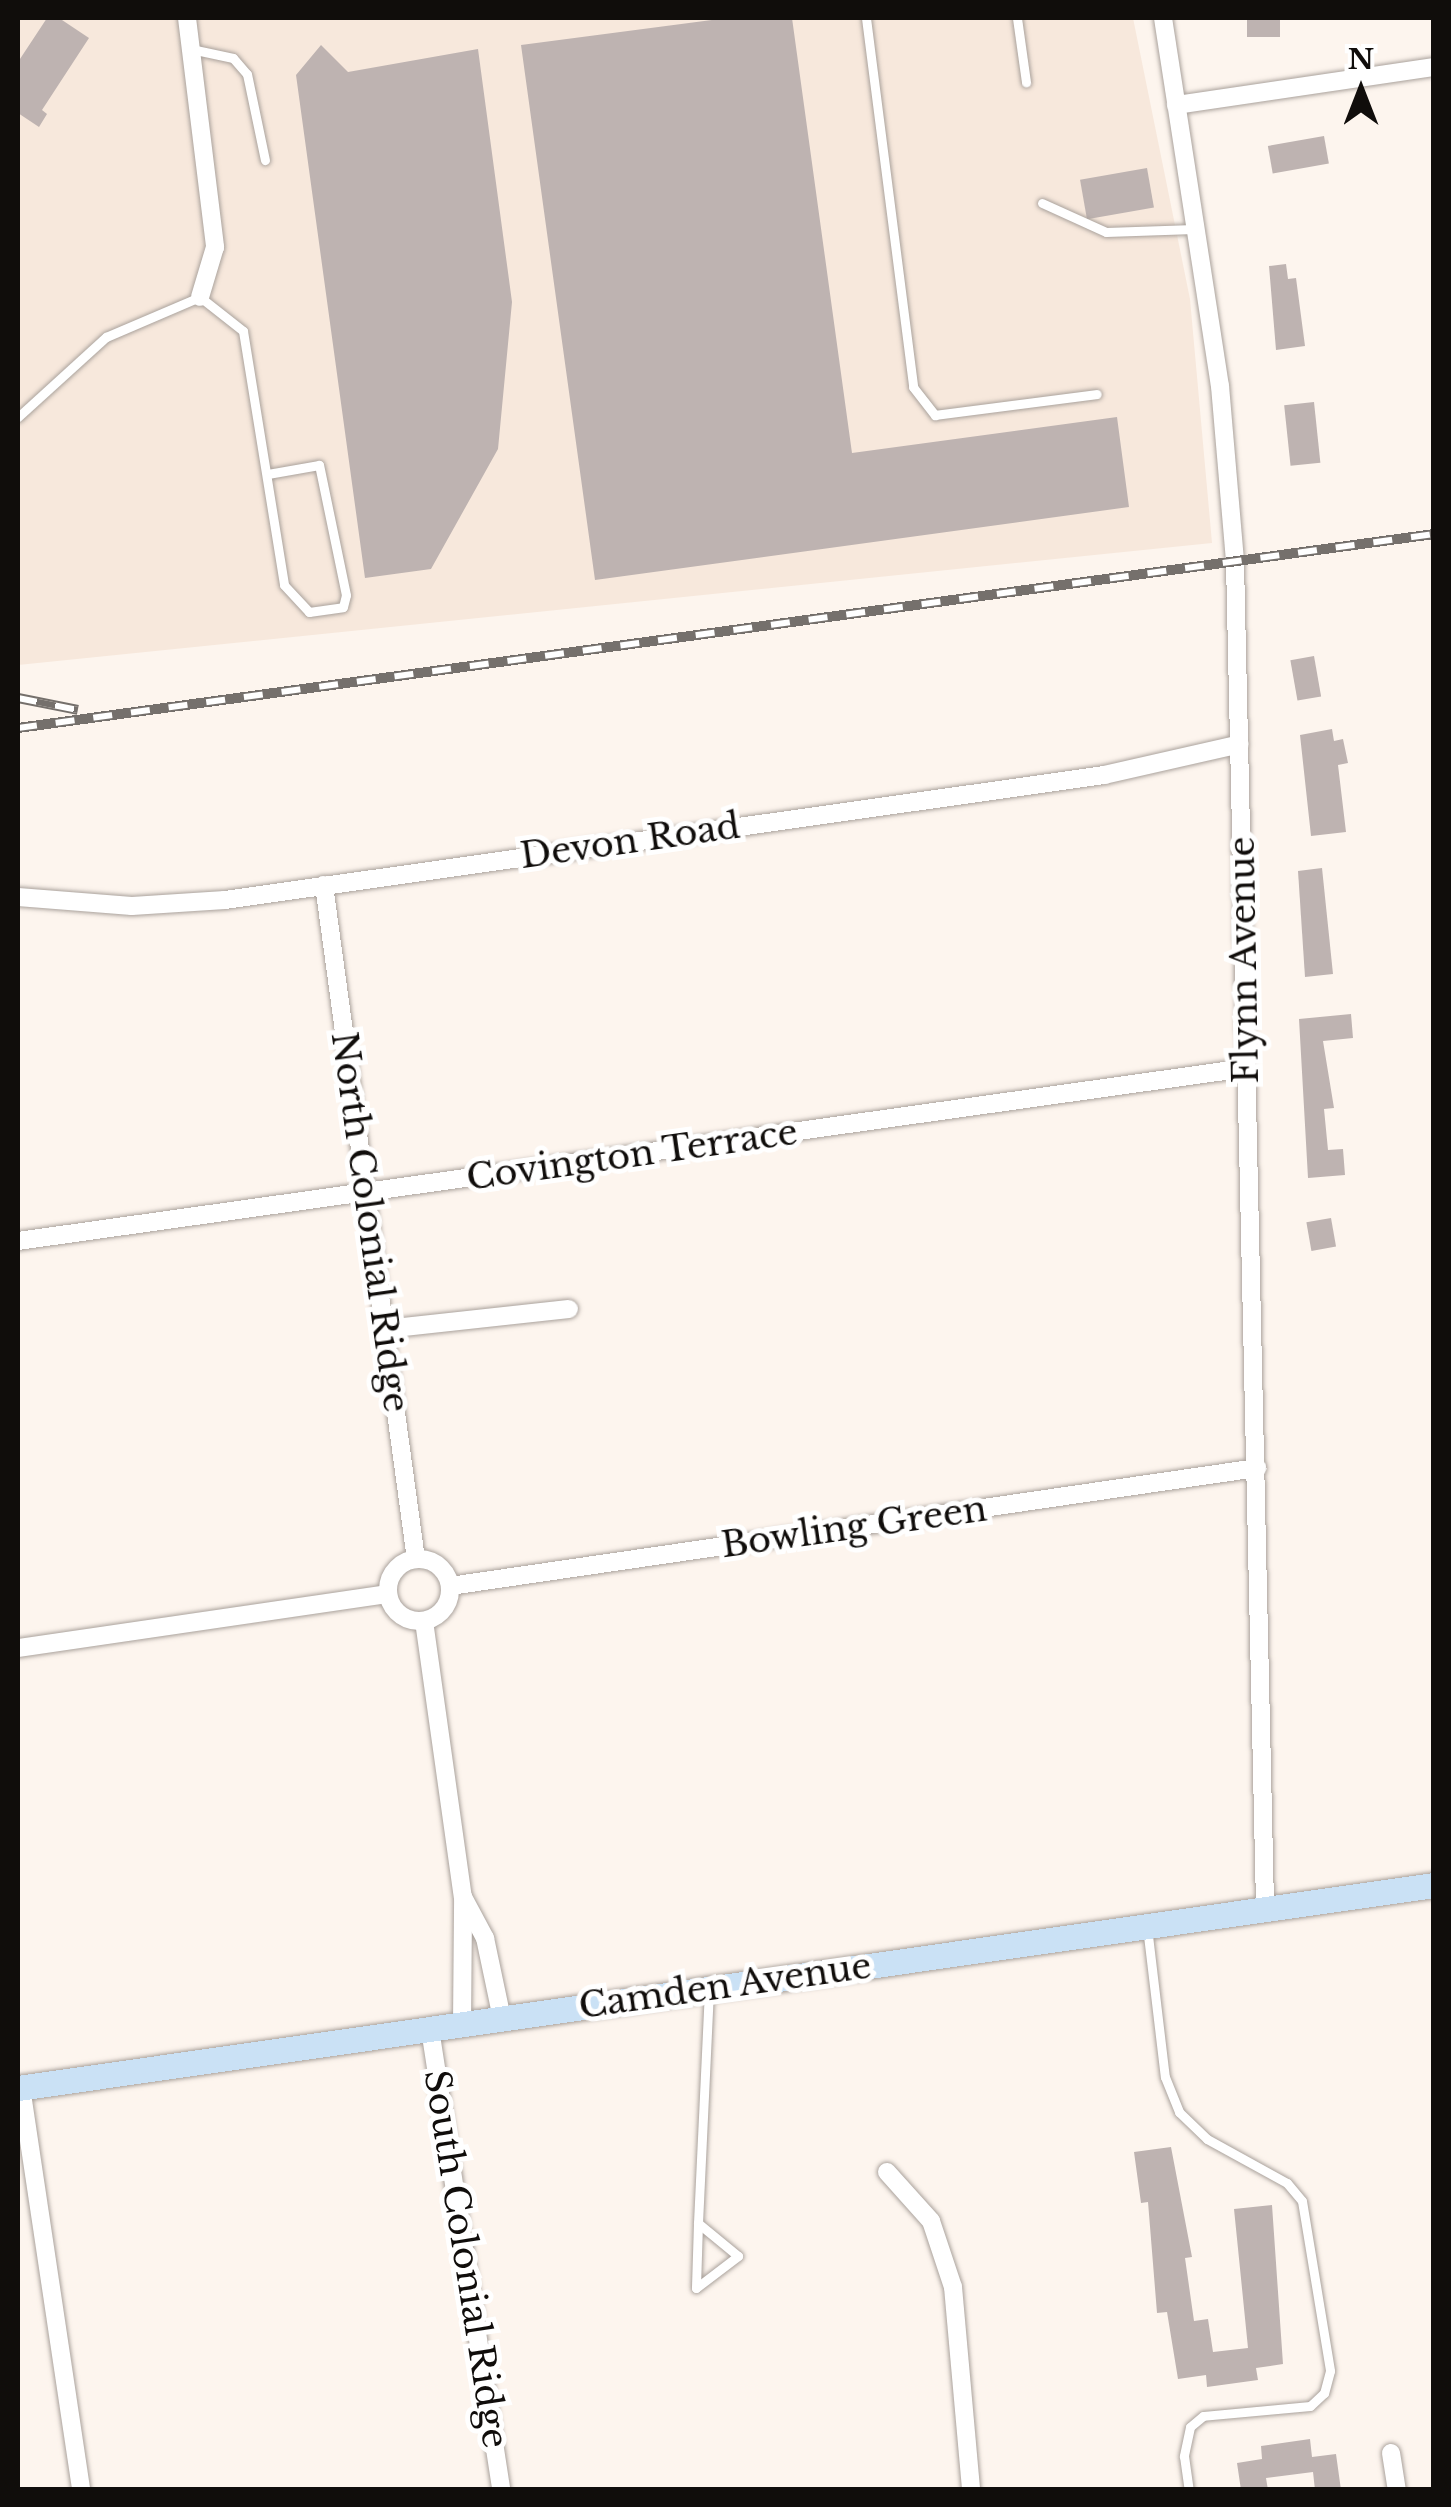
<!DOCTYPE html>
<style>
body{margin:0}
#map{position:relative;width:1451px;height:2507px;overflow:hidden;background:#fdf5ee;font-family:"Libre Baskerville",serif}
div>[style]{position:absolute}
.built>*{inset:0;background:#f7e8dc}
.building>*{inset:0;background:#beb3b1;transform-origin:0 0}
.roads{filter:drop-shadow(0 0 2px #aaa29c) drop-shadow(0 0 2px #aaa29c)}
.lane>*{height:9px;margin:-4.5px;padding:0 4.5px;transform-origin:4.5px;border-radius:4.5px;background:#fff}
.street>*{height:18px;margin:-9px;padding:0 9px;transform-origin:9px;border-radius:9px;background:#fff}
.street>.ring{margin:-9px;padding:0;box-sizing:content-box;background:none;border:18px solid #fff;border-radius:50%}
.secondary>*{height:25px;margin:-12.5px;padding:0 12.5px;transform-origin:12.5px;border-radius:12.5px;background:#cae1f5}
.rail>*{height:10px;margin-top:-5px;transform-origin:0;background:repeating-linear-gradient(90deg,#fff 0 19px,#75706c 0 38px);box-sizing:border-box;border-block:2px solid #75706c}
span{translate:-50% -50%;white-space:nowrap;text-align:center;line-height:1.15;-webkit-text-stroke:10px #fff;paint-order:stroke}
.street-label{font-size:35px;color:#100d0b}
.frame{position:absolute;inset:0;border:20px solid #100d0b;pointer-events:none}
.north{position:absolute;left:1311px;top:40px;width:100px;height:100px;-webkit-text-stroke:8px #fff;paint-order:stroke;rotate:0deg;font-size:28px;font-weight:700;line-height:40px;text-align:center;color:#100d0b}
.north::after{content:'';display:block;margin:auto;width:35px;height:45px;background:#100d0b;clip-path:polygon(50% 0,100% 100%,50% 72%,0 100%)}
</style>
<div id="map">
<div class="built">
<i style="clip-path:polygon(18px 18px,1133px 18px,1190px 299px,1212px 543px,18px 665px)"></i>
</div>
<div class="building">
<i style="clip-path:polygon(47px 18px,59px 18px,89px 38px,42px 110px,47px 114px,39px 127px,18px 113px,18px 62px)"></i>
<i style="clip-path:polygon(727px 18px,792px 18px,852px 453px,1117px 417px,1129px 507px,595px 580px,521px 45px)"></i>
<i style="left:1247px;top:18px;width:33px;height:19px"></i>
<i style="clip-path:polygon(321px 45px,348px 72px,478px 49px,512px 302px,498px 449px,431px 569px,365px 578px,296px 75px)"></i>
<i style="left:1324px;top:136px;width:28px;height:57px;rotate:80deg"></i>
<i style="left:1147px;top:168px;width:40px;height:68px;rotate:80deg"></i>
<i style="clip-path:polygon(1286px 264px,1288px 279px,1296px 278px,1305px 346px,1276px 350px,1269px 266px)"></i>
<i style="left:1314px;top:402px;width:61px;height:30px;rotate:84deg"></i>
<i style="left:1314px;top:656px;width:41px;height:24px;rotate:80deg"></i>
<i style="clip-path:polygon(1332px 729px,1334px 741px,1343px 739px,1348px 763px,1338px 765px,1346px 832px,1311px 836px,1300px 735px)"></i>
<i style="clip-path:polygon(1322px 868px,1333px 974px,1305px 977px,1298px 871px)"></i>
<i style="clip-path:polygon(1351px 1014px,1353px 1038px,1323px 1041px,1334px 1108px,1324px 1109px,1328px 1150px,1343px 1149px,1345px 1175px,1308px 1178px,1299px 1019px)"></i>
<i style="left:1331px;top:1218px;width:29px;height:25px;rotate:80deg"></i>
<i style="clip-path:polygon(1171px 2147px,1192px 2257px,1185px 2258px,1194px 2321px,1208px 2319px,1213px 2352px,1248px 2348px,1234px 2209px,1272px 2205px,1283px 2364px,1256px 2368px,1258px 2380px,1207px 2387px,1206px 2375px,1178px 2379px,1167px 2312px,1157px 2313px,1148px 2202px,1141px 2203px,1134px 2152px)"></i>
<i style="clip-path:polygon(1310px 2439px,1312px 2457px,1336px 2454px,1341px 2490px,1315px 2490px,1313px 2472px,1266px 2478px,1268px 2490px,1241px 2490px,1237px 2463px,1262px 2459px,1261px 2446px)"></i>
</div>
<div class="roads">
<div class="lane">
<i style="left:866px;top:18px;width:372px;rotate:82.7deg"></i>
<i style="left:913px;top:387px;width:36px;rotate:52deg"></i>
<i style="left:935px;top:415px;width:163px;rotate:-7.4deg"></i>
<i style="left:1017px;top:18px;width:65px;rotate:82deg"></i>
<i style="left:191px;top:49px;width:43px;rotate:12.1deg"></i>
<i style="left:233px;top:58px;width:21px;rotate:49deg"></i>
<i style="left:247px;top:74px;width:88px;rotate:78.2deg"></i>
<i style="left:1042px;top:203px;width:70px;rotate:24.4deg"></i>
<i style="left:1106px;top:232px;width:88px;rotate:-2deg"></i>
<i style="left:18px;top:417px;width:119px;rotate:-42.3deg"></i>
<i style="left:106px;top:337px;width:102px;rotate:-23.1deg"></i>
<i style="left:200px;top:297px;width:55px;rotate:38.3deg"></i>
<i style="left:243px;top:331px;width:257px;rotate:80.8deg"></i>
<i style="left:284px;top:585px;width:37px;rotate:47deg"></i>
<i style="left:309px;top:612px;width:34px;rotate:-8deg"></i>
<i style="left:343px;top:607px;width:12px;rotate:-76deg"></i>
<i style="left:346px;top:595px;width:133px;rotate:-101.7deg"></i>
<i style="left:319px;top:465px;width:52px;rotate:170deg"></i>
<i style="left:1147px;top:1927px;width:151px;rotate:83.2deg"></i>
<i style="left:1165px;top:2077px;width:38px;rotate:68deg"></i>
<i style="left:1179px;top:2112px;width:39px;rotate:44deg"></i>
<i style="left:1207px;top:2139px;width:91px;rotate:28.8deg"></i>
<i style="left:1287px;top:2183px;width:23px;rotate:50deg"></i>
<i style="left:1302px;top:2201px;width:172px;rotate:80.6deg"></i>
<i style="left:1330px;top:2371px;width:23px;rotate:105deg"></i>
<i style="left:1324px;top:2393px;width:19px;rotate:137deg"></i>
<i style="left:1310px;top:2406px;width:107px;rotate:174.7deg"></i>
<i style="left:1203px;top:2416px;width:17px;rotate:140deg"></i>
<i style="left:1190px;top:2427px;width:30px;rotate:102deg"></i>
<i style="left:1184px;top:2456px;width:34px;rotate:82deg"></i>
<i style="left:698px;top:2223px;width:65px;rotate:91.8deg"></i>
<i style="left:696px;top:2288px;width:53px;rotate:-37.3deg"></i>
<i style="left:738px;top:2256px;width:52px;rotate:-140.5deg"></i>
<i style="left:698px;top:2223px;width:231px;rotate:-87.3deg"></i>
</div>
<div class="street">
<i style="left:187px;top:18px;width:231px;rotate:83deg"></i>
<i style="left:215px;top:247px;width:52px;rotate:106.7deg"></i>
<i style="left:1163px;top:18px;width:372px;rotate:81.2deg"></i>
<i style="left:1220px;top:386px;width:177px;rotate:85.1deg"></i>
<i style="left:1235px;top:562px;width:1346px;rotate:88.72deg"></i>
<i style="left:1176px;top:105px;width:261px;rotate:-8.4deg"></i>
<i style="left:324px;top:885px;width:680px;rotate:82.23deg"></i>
<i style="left:18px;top:897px;width:114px;rotate:4.5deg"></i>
<i style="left:132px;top:906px;width:93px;rotate:-3.7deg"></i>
<i style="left:225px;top:900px;width:888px;rotate:-8.09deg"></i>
<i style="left:1104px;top:775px;width:139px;rotate:-12.8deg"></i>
<i style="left:18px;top:1241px;width:1240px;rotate:-8.02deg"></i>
<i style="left:385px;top:1329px;width:185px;rotate:-6.2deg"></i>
<i class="ring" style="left:388px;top:1559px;width:44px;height:44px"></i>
<i style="left:450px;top:1586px;width:816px;rotate:-8.32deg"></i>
<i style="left:424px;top:1621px;width:279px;rotate:82deg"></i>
<i style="left:463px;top:1897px;width:47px;rotate:61.8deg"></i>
<i style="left:485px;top:1938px;width:83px;rotate:78.1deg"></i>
<i style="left:18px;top:1648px;width:374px;rotate:-8.3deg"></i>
<i style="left:462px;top:2024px;width:127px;rotate:-89.5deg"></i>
<i style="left:430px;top:2029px;width:466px;rotate:81.2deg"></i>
<i style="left:21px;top:2087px;width:407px;rotate:81.5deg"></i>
<i style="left:887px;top:2172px;width:66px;rotate:48.1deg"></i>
<i style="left:931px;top:2221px;width:70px;rotate:71.6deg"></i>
<i style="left:953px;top:2287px;width:204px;rotate:84.9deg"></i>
<i style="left:1391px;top:2453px;width:37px;rotate:81deg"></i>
</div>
<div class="secondary">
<i style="left:18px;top:2088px;width:1430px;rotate:-8.16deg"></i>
</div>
</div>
<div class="rail">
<i style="left:18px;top:698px;width:61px;rotate:11.3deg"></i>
<i style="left:18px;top:728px;width:1429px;rotate:-7.8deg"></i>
</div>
<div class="street-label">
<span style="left:630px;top:841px;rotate:-8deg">Devon Road</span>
<span style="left:1244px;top:960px;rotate:-91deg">Flynn Avenue</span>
<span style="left:632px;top:1155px;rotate:-8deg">Covington Terrace</span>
<span style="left:370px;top:1222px;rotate:82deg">North Colonial Ridge</span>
<span style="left:854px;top:1527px;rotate:-8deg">Bowling Green</span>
<span style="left:725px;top:1986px;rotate:-8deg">Camden Avenue</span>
<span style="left:466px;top:2259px;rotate:81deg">South Colonial Ridge</span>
</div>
<div class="frame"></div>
<div class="north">N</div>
</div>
